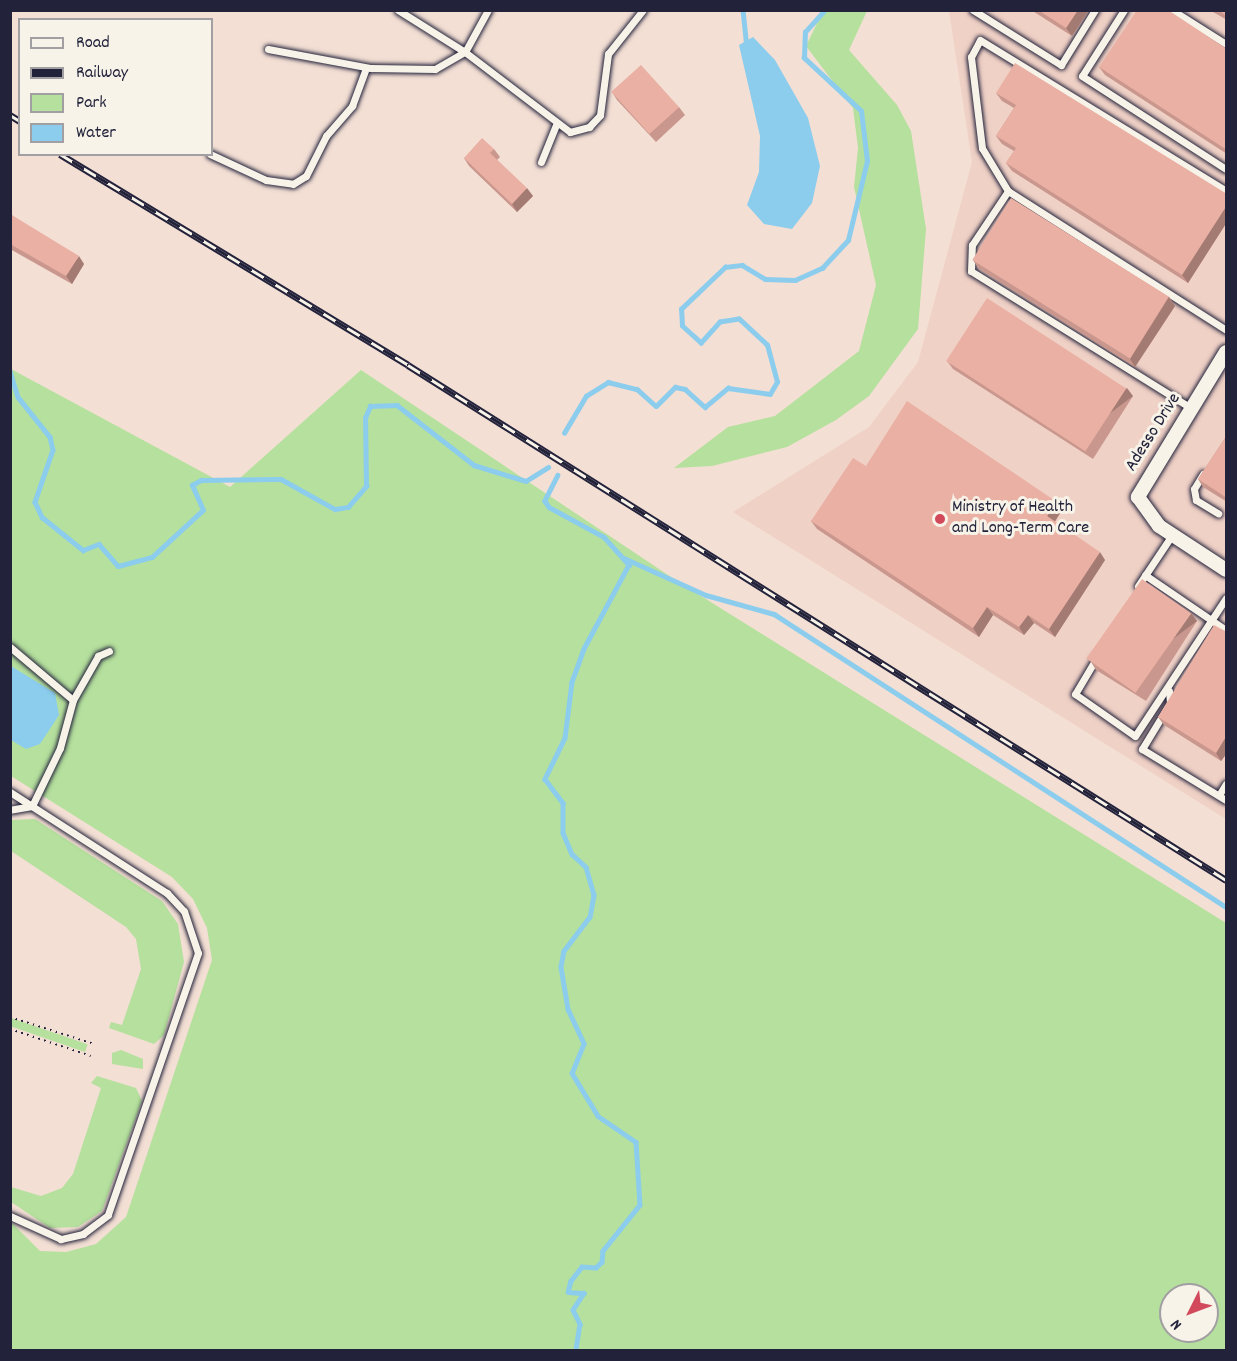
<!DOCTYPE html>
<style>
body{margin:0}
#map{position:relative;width:1237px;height:1361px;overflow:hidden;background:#f3dfd4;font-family:Dekko,sans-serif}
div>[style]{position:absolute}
.built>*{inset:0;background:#f0d1c6}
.green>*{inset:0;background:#b5e09d;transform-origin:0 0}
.water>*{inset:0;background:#8ccded}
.stream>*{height:4.5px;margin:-2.25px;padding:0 2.25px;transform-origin:2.25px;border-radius:2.25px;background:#8ccded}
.path>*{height:2px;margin-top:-1px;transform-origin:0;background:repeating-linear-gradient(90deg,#22223b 0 1.5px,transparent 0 6px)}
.roads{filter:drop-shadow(0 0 2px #22223b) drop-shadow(0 0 2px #22223b)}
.service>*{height:7px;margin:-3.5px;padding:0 3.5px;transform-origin:3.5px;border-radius:3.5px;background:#f7f3e8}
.minor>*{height:14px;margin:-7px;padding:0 7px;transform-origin:7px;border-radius:7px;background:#f7f3e8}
.rail>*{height:7px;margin-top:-3.5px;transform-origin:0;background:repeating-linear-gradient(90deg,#f7f3e8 0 14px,#22223b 0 28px);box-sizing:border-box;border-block:2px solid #22223b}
.wall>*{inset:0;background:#c9978d}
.shaded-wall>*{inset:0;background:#a47b73;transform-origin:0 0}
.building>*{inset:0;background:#eab0a4;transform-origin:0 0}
.dots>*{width:16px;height:16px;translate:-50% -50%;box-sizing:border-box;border:3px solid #f7f3e8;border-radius:50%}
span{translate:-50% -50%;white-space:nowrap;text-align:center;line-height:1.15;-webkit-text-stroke:6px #f7f3e8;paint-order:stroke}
.street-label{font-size:18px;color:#22223b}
.poi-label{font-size:18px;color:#22223b}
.left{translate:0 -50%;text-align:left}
.frame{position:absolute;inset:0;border:12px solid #22223b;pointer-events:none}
.legend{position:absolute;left:18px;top:18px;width:195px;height:138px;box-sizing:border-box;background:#f7f3e8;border:2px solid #a29fa3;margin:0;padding:8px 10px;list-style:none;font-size:18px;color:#22223b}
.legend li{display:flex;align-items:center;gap:12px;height:30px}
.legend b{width:30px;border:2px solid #a29fa3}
.north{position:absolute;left:1159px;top:1283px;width:60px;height:60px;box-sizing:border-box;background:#f7f3e8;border:2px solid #a29fa3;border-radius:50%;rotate:228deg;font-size:16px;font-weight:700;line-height:24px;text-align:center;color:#22223b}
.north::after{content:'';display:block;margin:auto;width:21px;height:27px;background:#d1495b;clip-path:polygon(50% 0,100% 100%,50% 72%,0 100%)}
</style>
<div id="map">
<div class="built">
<i style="clip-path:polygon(949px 11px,1226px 11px,1226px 819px,733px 512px,869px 427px,918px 362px,972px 162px)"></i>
</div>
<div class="green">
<i style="clip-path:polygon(823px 11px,867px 11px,849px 50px,897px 105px,911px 131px,926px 229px,918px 329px,869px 396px,836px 420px,787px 447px,712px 466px,674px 468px,728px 427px,775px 416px,859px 351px,876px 285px,854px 187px,858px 148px,853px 108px,806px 46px)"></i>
<i style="clip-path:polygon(evenodd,11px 369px,230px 487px,361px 370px,677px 581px,1226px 923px,1226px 1350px,11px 1350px,10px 1221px,40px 1251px,66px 1252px,96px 1244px,126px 1217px,212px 960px,207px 928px,193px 899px,172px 877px,11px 776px,11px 369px,1171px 1295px,1207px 1295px,1207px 1331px,1171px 1331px,1171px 1295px)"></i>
<i style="clip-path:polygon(35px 819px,162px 901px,178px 924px,184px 962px,164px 1035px,154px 1044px,109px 1028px,111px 1022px,122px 1025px,141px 969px,136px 939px,126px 927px,11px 851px,11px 820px)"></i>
<i style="left:11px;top:1018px;width:81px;height:8px;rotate:19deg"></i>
<i style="clip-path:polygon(121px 1050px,143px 1059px,143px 1069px,112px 1064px,112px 1053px)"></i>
<i style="clip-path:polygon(97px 1076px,136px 1088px,142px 1101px,102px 1211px,78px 1227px,50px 1228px,11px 1202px,11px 1187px,41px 1196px,62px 1188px,73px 1174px,101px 1088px,91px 1083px)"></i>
</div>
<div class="water">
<i style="clip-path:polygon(753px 37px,775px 60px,808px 118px,820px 166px,812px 203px,792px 229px,764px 224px,747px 205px,759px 172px,760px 136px,739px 45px)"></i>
<i style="clip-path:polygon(11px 666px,55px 693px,59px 715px,40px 744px,26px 749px,11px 740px)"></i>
</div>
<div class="stream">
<i style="left:743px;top:10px;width:31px;rotate:84deg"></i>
<i style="left:10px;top:371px;width:27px;rotate:73deg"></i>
<i style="left:18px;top:397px;width:51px;rotate:51.3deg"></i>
<i style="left:50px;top:437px;width:13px;rotate:77deg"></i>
<i style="left:53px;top:450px;width:55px;rotate:109.1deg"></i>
<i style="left:35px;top:502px;width:17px;rotate:65deg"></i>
<i style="left:42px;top:517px;width:53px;rotate:38.8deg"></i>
<i style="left:83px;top:550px;width:17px;rotate:-21deg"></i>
<i style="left:99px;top:544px;width:29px;rotate:49deg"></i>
<i style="left:118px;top:566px;width:35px;rotate:-15deg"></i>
<i style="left:152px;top:557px;width:69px;rotate:-42.7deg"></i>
<i style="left:203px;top:510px;width:27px;rotate:-114deg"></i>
<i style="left:192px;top:485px;width:10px;rotate:-29deg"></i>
<i style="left:201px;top:480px;width:80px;rotate:-0.7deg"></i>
<i style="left:281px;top:479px;width:62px;rotate:29.1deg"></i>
<i style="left:335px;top:509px;width:13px;rotate:-9deg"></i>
<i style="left:348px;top:507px;width:28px;rotate:-49deg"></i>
<i style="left:366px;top:486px;width:68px;rotate:-90.8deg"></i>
<i style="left:365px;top:418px;width:13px;rotate:-67deg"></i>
<i style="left:370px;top:406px;width:27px;rotate:-2deg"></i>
<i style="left:397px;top:405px;width:98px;rotate:37.9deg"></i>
<i style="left:474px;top:465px;width:54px;rotate:17.1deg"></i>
<i style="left:526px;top:481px;width:26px;rotate:-32deg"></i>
<i style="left:564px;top:433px;width:43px;rotate:-59.3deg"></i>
<i style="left:586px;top:396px;width:26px;rotate:-32deg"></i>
<i style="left:608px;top:382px;width:30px;rotate:14deg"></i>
<i style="left:637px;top:389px;width:25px;rotate:42deg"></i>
<i style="left:656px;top:406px;width:27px;rotate:-45deg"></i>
<i style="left:675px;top:387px;width:10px;rotate:11deg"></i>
<i style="left:685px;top:389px;width:27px;rotate:42deg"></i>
<i style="left:705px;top:407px;width:30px;rotate:-40deg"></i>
<i style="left:728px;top:388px;width:42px;rotate:8.1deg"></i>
<i style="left:770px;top:394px;width:14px;rotate:-60deg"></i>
<i style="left:777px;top:382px;width:38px;rotate:-105deg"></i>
<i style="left:767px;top:345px;width:38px;rotate:-137deg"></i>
<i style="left:739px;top:319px;width:19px;rotate:171deg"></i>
<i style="left:720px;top:322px;width:28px;rotate:132deg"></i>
<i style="left:701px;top:343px;width:25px;rotate:-138deg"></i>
<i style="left:682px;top:326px;width:17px;rotate:-93deg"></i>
<i style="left:681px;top:309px;width:61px;rotate:-43.7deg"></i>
<i style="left:725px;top:267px;width:17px;rotate:-7deg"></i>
<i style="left:742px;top:265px;width:27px;rotate:31deg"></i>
<i style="left:765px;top:279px;width:30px;rotate:2deg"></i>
<i style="left:795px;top:280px;width:30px;rotate:-24deg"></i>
<i style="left:822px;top:268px;width:38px;rotate:-47deg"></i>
<i style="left:848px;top:240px;width:81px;rotate:-76.5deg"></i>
<i style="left:867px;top:161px;width:50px;rotate:-96.8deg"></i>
<i style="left:861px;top:111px;width:78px;rotate:-137.1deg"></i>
<i style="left:804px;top:58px;width:26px;rotate:-88deg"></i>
<i style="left:805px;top:32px;width:30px;rotate:-48deg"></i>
<i style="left:558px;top:475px;width:29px;rotate:117deg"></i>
<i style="left:545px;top:501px;width:7px;rotate:56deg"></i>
<i style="left:549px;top:507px;width:63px;rotate:28.6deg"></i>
<i style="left:604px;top:537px;width:38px;rotate:48deg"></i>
<i style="left:629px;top:565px;width:95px;rotate:118.2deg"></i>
<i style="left:584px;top:649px;width:35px;rotate:110deg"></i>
<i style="left:572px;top:682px;width:56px;rotate:97.1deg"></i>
<i style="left:565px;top:738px;width:46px;rotate:116deg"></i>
<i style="left:545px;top:779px;width:30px;rotate:53deg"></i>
<i style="left:563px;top:803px;width:30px;rotate:90deg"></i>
<i style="left:563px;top:833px;width:23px;rotate:67deg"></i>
<i style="left:572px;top:854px;width:19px;rotate:43deg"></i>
<i style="left:586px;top:867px;width:29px;rotate:74deg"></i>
<i style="left:594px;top:895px;width:22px;rotate:100deg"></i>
<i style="left:590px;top:917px;width:43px;rotate:127.4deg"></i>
<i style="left:564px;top:951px;width:16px;rotate:101deg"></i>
<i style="left:561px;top:967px;width:43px;rotate:80.5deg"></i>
<i style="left:568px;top:1009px;width:38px;rotate:65deg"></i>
<i style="left:584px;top:1044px;width:31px;rotate:112deg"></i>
<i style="left:572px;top:1073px;width:50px;rotate:58.8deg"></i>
<i style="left:598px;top:1116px;width:46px;rotate:34.4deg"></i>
<i style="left:636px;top:1142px;width:63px;rotate:86.4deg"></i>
<i style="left:640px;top:1205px;width:59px;rotate:128.8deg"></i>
<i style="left:603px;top:1251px;width:11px;rotate:95deg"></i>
<i style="left:602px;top:1262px;width:8px;rotate:135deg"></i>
<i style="left:596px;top:1268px;width:14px;rotate:-176deg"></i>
<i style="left:582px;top:1267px;width:18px;rotate:128deg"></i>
<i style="left:571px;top:1281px;width:11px;rotate:105deg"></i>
<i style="left:568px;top:1292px;width:16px;rotate:4deg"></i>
<i style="left:584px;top:1293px;width:20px;rotate:123deg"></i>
<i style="left:573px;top:1310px;width:16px;rotate:63deg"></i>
<i style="left:580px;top:1324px;width:26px;rotate:99deg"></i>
<i style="left:624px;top:558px;width:90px;rotate:24.3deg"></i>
<i style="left:706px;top:595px;width:71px;rotate:15.6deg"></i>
<i style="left:774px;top:614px;width:539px;rotate:32.95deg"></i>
</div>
<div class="path">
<i style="left:10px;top:1017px;width:88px;rotate:17.8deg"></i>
<i style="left:10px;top:1029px;width:85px;rotate:18.4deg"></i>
</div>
<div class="roads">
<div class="service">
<i style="left:398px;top:10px;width:79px;rotate:32.1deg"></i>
<i style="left:465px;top:52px;width:132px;rotate:37.3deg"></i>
<i style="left:570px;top:132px;width:20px;rotate:-15deg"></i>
<i style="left:589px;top:127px;width:16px;rotate:-47deg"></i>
<i style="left:600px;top:115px;width:62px;rotate:-82.5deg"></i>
<i style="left:608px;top:54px;width:56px;rotate:-51.5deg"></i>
<i style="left:973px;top:10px;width:104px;rotate:32deg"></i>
<i style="left:1061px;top:65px;width:65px;rotate:-58.3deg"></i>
<i style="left:1124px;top:10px;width:78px;rotate:122.5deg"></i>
<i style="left:1082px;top:76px;width:171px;rotate:32.9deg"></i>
<i style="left:1172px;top:10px;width:64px;rotate:32.2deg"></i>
<i style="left:268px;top:49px;width:105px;rotate:10.5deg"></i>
<i style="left:371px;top:68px;width:64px;rotate:0.9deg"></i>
<i style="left:435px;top:69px;width:34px;rotate:-30deg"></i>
<i style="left:465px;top:52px;width:48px;rotate:-61.3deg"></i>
<i style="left:210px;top:154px;width:62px;rotate:24.9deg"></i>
<i style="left:266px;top:180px;width:27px;rotate:8deg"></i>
<i style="left:293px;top:184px;width:15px;rotate:-32deg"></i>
<i style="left:306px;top:176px;width:45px;rotate:-63.4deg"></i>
<i style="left:326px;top:136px;width:40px;rotate:-49deg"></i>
<i style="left:352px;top:106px;width:40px;rotate:-69.8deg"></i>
<i style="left:541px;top:162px;width:40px;rotate:-68deg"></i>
<i style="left:1008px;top:191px;width:50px;rotate:-121.2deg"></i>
<i style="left:982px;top:148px;width:92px;rotate:-96.9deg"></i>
<i style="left:971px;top:57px;width:19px;rotate:-62deg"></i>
<i style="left:980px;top:40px;width:289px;rotate:31.5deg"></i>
<i style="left:1191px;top:408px;width:259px;rotate:-148.1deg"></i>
<i style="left:971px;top:271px;width:26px;rotate:-88deg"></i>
<i style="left:972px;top:245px;width:65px;rotate:-56.3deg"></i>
<i style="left:1008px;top:191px;width:259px;rotate:32.5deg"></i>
<i style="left:1203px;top:474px;width:17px;rotate:121deg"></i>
<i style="left:1194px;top:489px;width:11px;rotate:80deg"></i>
<i style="left:1196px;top:500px;width:26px;rotate:31deg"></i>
<i style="left:1145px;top:575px;width:98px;rotate:34.2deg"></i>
<i style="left:1138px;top:586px;width:61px;rotate:-56.3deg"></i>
<i style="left:10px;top:647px;width:82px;rotate:40.1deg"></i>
<i style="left:73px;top:700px;width:50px;rotate:105.2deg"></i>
<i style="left:60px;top:748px;width:64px;rotate:115.8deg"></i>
<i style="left:32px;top:806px;width:22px;rotate:170deg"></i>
<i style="left:1097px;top:657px;width:43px;rotate:120.7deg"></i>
<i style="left:1075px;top:694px;width:73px;rotate:35deg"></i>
<i style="left:1135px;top:736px;width:165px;rotate:-56.6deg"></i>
<i style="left:1169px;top:691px;width:12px;rotate:85deg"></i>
<i style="left:1170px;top:703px;width:54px;rotate:121.3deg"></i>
<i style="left:1142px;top:749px;width:98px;rotate:31.3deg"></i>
<i style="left:73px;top:700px;width:51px;rotate:-60.4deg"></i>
<i style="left:98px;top:656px;width:12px;rotate:-24deg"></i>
<i style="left:10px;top:792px;width:187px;rotate:32.8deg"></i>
<i style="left:167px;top:893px;width:25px;rotate:47deg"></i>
<i style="left:184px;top:911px;width:44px;rotate:71.6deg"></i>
<i style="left:198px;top:953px;width:277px;rotate:109deg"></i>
<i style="left:108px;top:1215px;width:31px;rotate:143deg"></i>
<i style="left:83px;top:1234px;width:23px;rotate:167deg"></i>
<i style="left:61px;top:1239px;width:56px;rotate:-155.7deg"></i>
<i style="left:1219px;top:795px;width:13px;rotate:-58deg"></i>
</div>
<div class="minor">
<i style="left:1226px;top:352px;width:170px;rotate:121.3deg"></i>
<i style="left:1138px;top:497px;width:36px;rotate:54deg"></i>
<i style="left:1159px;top:526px;width:80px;rotate:33.3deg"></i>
</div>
</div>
<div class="rail">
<i style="left:10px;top:115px;width:12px;rotate:31deg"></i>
<i style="left:60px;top:154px;width:407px;rotate:31.2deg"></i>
<i style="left:408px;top:365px;width:967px;rotate:32.19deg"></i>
</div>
<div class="wall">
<i style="clip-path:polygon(1031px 10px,1089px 10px,1072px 36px)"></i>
<i style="clip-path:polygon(1212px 10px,1227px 10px,1227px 20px,1213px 12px)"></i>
<i style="clip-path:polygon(1227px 49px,1227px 154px,1105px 75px,1099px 67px)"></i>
<i style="clip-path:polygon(612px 92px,679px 107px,685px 115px,656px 142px,617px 100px)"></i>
<i style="clip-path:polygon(996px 93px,1227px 194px,1227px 222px,1188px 283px,1012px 171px,1006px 163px,1014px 151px,1002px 144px,996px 136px,1014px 108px,1002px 101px)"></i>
<i style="clip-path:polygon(494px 149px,500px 157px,497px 160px,533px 196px,517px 212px,469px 166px,464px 158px)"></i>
<i style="clip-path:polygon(10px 214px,84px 264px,72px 284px,10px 249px)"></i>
<i style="clip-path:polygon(973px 260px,1169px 297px,1175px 306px,1135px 367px,978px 268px)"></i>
<i style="clip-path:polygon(947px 361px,1133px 396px,1093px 459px,953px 369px)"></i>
<i style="clip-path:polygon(1227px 435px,1227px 502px,1203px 487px,1198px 479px)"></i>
<i style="clip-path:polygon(866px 466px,1057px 502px,1062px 510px,1055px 522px,1105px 560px,1055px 637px,1034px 623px,1024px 635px,993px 615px,979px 637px,817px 529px,811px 521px)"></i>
<i style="clip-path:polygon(1191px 613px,1197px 621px,1146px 701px,1096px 670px,1091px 662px)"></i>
<i style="clip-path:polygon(1227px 632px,1227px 753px,1221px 761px,1164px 725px,1158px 717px)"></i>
</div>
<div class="shaded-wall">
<i style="clip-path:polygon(1078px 10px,1089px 10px,1072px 36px,1066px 28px)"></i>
<i style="clip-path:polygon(527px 188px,533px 196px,517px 212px,512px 204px)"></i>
<i style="clip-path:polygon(1227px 205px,1227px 222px,1188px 283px,1182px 275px)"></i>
<i style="clip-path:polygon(79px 256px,84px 264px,72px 284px,66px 276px)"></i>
<i style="clip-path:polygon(1169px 297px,1175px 306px,1135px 367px,1130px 359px)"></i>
<i style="left:1127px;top:388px;width:10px;height:75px;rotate:53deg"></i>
<i style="clip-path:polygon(1057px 502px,1062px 510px,1053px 524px,1047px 516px)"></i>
<i style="clip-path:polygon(1100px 552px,1105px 560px,1055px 637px,1049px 629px)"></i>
<i style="clip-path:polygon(987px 607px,993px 615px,979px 637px,973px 628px)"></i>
<i style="left:1191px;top:613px;width:10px;height:95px;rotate:53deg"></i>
<i style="clip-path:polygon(1028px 615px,1034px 623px,1024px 635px,1019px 627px)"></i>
<i style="clip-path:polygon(1227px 735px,1227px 753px,1221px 761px,1216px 753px)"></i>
</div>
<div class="building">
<i style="clip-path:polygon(1038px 10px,1078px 10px,1066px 28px)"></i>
<i style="clip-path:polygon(1137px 10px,1168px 10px,1227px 49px,1227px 150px,1099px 67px)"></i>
<i style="clip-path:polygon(1218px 10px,1227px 10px,1227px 16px)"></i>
<i style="clip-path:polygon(1015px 63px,1227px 194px,1227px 205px,1182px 275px,1006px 163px,1016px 148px,996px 136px,1016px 105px,996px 93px)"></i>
<i style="left:641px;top:65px;width:57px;height:40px;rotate:48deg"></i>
<i style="clip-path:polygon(482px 138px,494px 149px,490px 153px,527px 188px,512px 204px,464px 158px)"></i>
<i style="left:1011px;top:198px;width:186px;height:73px;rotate:32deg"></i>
<i style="clip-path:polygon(10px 214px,79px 256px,66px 276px,10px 244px)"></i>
<i style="left:987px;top:298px;width:166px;height:75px;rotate:33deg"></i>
<i style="clip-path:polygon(907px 401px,1057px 502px,1047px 516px,1100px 552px,1049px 629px,1028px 615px,1019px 627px,987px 607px,973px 628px,811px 521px,853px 458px,866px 466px)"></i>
<i style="clip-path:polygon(1227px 435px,1227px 498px,1198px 479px)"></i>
<i style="left:1142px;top:579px;width:60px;height:97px;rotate:35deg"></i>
<i style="clip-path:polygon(1214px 625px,1227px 632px,1227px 735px,1216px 753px,1158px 717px)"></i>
</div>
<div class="dots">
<i style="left:940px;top:519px;background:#d1495b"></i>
</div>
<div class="street-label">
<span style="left:1154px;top:433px;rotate:-58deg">Adesso Drive</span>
</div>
<div class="poi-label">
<span class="left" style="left:952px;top:519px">Ministry of Health<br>and Long-Term Care</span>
</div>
<div class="frame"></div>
<ul class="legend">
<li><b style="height:8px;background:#f7f3e8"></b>Road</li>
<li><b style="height:8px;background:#22223b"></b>Railway</li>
<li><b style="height:16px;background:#b5e09d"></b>Park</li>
<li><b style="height:16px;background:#8ccded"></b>Water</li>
</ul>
<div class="north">N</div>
</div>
